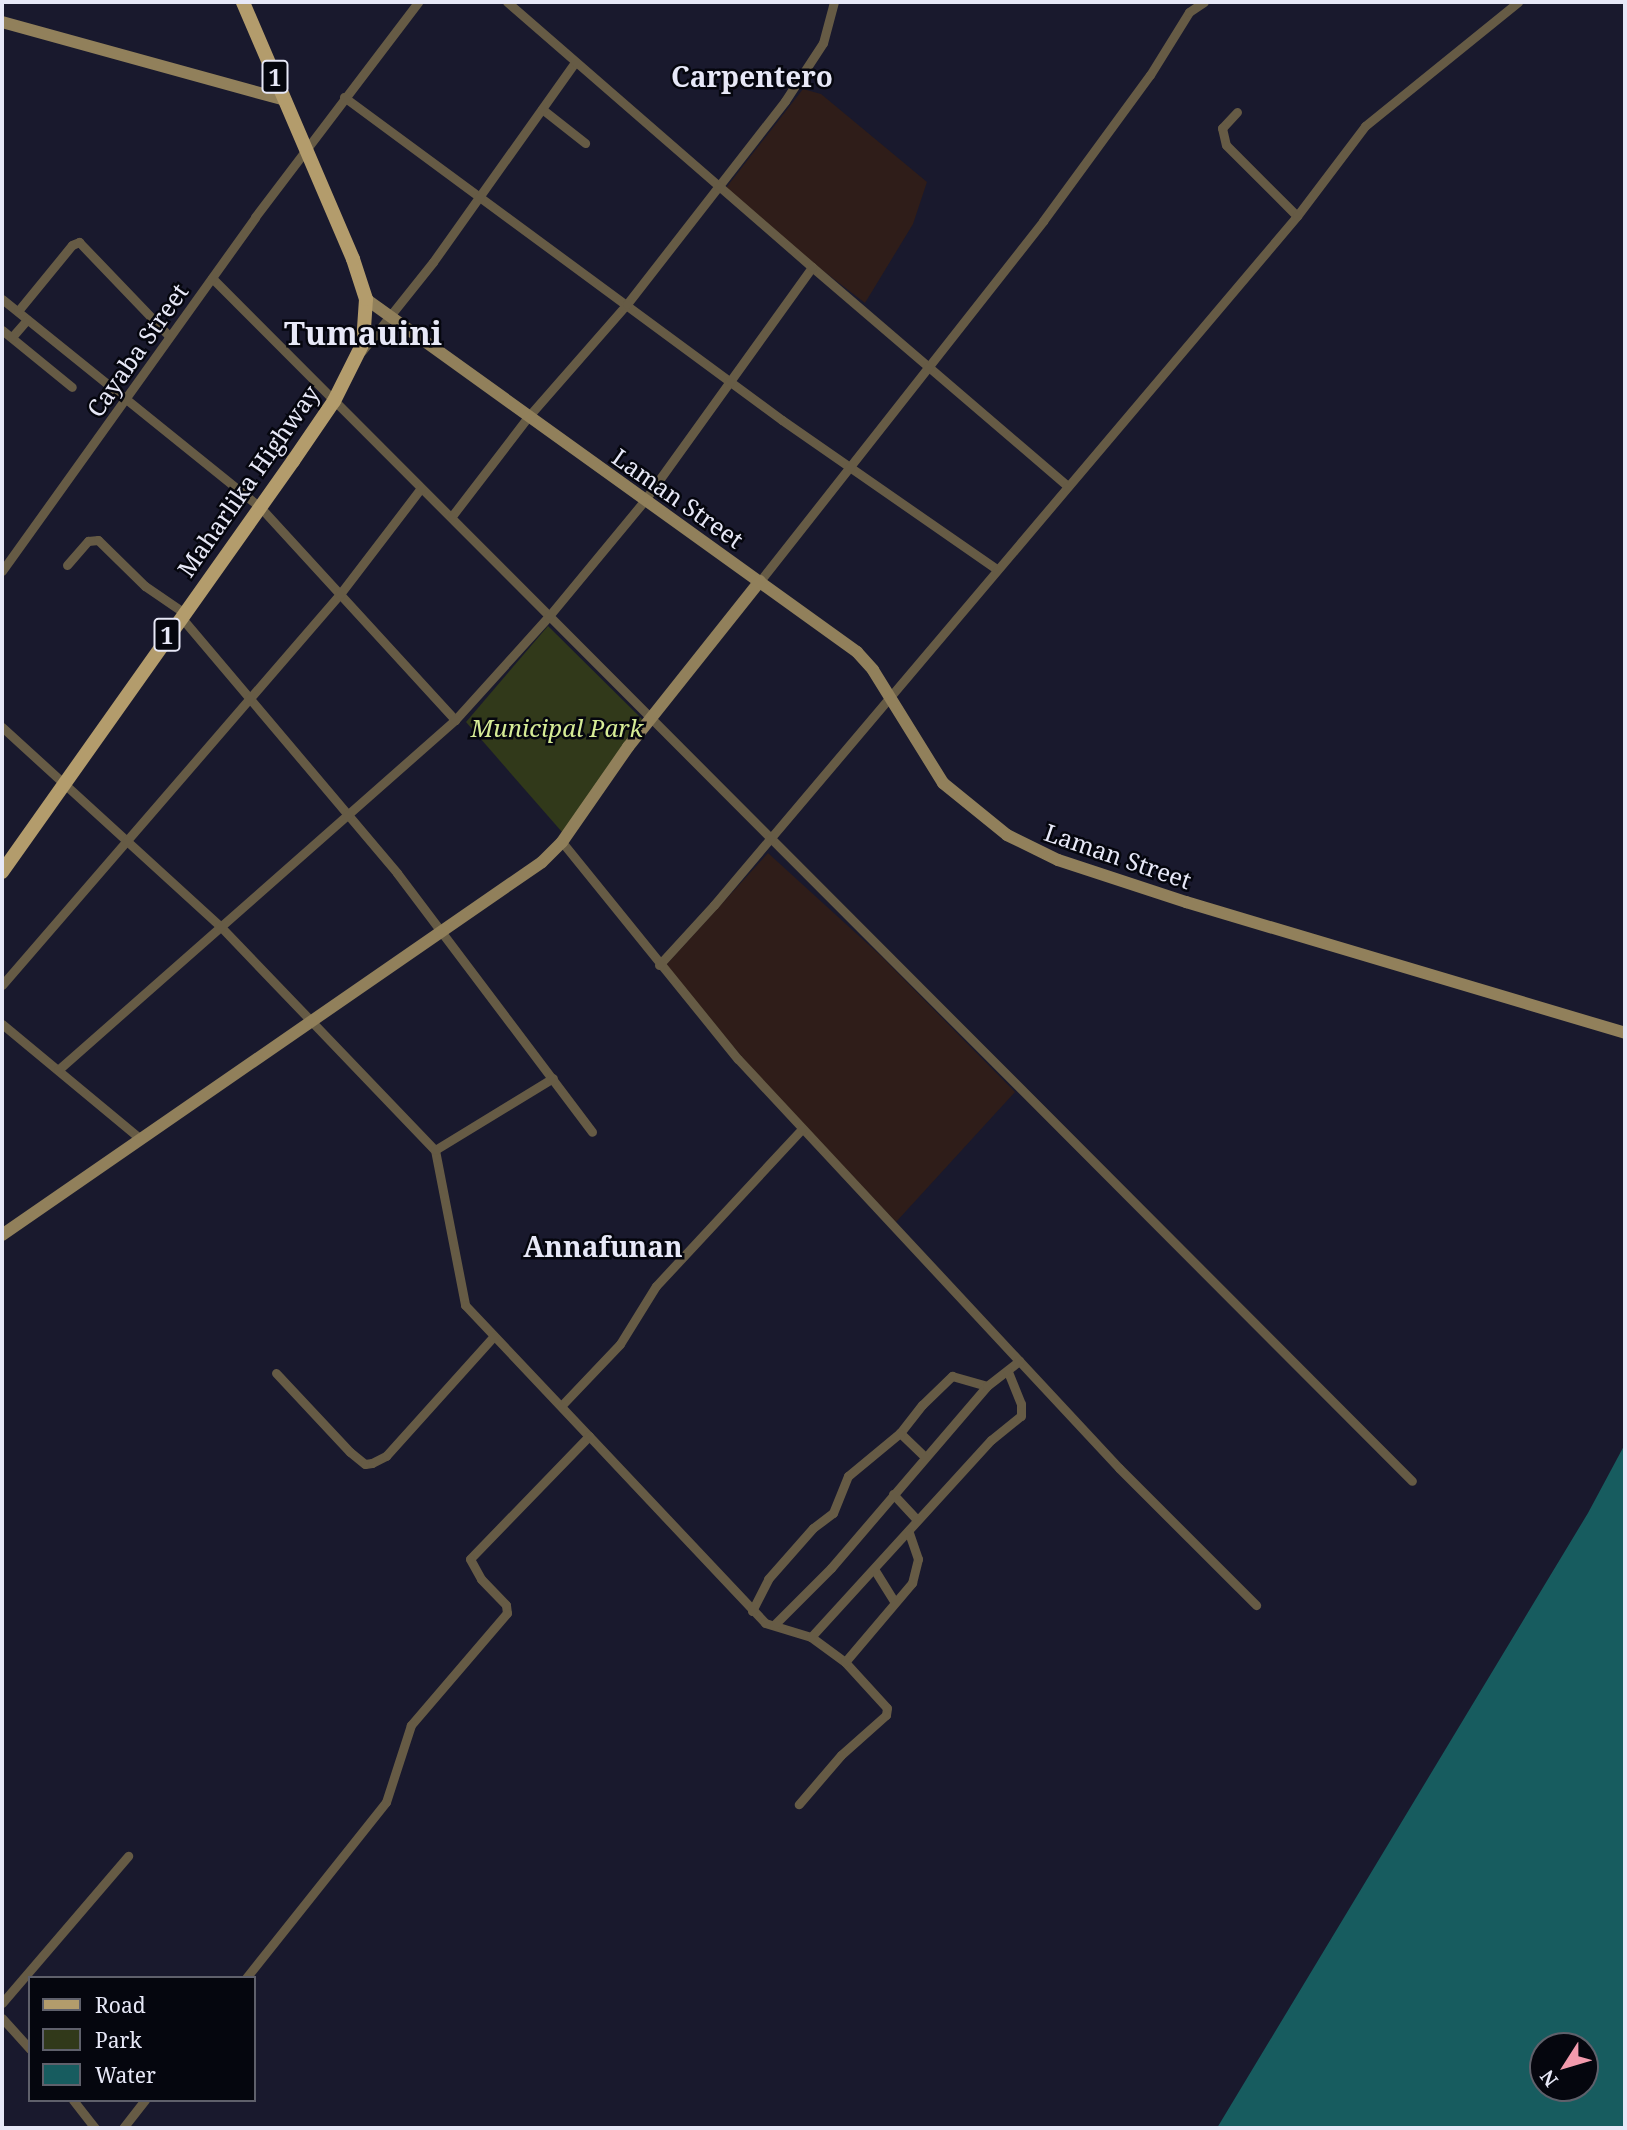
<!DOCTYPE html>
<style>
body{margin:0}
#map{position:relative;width:1627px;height:2130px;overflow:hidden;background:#19192d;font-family:"Noto Serif",serif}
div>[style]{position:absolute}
.education>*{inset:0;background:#2f1d19}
.green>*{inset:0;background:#31391a}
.water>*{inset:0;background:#175c5f}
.street>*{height:9px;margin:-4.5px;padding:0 4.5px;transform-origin:4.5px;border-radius:4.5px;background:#665b45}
.secondary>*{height:12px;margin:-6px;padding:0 6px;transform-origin:6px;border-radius:6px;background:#91805b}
.primary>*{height:14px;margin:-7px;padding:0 7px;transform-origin:7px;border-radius:7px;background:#b39c6c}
span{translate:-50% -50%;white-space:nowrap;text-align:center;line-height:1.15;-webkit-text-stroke:5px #05060e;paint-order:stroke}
.shield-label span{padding:2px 5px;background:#05060e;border:2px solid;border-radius:5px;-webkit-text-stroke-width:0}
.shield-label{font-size:23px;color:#e7e8f7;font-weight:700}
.street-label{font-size:24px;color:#e7e8f7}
.park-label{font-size:24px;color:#d6ec96;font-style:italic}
.quarter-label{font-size:28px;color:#e7e8f7;font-weight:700}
.district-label{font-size:32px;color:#e7e8f7;font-weight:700}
.frame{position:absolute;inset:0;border:4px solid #e7e8f7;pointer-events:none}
.legend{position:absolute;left:28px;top:1976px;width:228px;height:126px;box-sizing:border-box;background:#05060e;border:2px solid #5f606b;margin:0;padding:9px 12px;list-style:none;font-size:21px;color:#e7e8f7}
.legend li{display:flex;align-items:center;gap:14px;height:35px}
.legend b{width:35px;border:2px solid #5f606b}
.north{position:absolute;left:1529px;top:2032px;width:70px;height:70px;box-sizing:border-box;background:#05060e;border:2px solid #5f606b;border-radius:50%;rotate:233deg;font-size:19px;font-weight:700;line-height:28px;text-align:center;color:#e7e8f7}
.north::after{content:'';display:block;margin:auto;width:24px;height:32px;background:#f29aad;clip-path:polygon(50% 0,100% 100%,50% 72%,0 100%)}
</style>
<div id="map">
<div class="education">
<i style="clip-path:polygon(803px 89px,821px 94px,927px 182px,913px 224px,865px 303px,722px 193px)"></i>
<i style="clip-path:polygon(768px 853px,881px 956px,1015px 1092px,896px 1222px,759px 1077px,665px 966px)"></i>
</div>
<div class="green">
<i style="clip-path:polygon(548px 626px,644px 721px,562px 832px,466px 722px)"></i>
</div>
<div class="water">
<i style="clip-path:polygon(evenodd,1625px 1444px,1625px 2128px,1217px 2128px,1588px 1513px,1625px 1444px,1543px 2046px,1585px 2046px,1585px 2088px,1543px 2088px,1543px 2046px)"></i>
</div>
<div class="street">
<i style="left:344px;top:97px;width:544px;rotate:36.41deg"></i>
<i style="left:782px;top:420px;width:259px;rotate:34.8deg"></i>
<i style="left:542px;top:109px;width:55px;rotate:38.3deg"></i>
<i style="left:1237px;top:112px;width:22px;rotate:133deg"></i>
<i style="left:1222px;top:128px;width:17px;rotate:77deg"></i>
<i style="left:1226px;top:145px;width:100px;rotate:45deg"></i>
<i style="left:812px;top:267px;width:335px;rotate:40.6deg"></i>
<i style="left:212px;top:278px;width:1699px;rotate:45.07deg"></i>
<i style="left:2px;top:299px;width:331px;rotate:38.9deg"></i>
<i style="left:260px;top:507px;width:289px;rotate:47.5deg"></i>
<i style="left:18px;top:311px;width:85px;rotate:-50.7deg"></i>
<i style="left:72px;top:245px;width:8px;rotate:-23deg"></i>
<i style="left:79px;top:242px;width:130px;rotate:46.2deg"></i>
<i style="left:2px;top:330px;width:90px;rotate:39.2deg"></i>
<i style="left:12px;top:337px;width:23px;rotate:-49deg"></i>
<i style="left:362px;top:351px;width:114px;rotate:-51.4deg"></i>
<i style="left:433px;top:262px;width:245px;rotate:-54.6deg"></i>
<i style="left:452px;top:516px;width:125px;rotate:-52.5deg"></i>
<i style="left:528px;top:417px;width:150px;rotate:-48.8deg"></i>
<i style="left:627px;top:304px;width:257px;rotate:-52.1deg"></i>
<i style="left:785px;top:101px;width:69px;rotate:-56.8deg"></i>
<i style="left:823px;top:43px;width:42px;rotate:-75deg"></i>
<i style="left:67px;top:565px;width:32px;rotate:-49deg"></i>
<i style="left:88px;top:541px;width:10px;rotate:-6deg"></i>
<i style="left:98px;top:540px;width:66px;rotate:44.4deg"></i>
<i style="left:145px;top:586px;width:46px;rotate:34.4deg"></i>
<i style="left:2px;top:571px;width:435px;rotate:-54.4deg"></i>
<i style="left:255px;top:217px;width:270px;rotate:-52.8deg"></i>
<i style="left:760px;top:581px;width:458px;rotate:-51.8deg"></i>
<i style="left:1043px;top:221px;width:181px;rotate:-53.8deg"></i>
<i style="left:1150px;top:75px;width:74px;rotate:-58.2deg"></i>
<i style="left:1189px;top:12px;width:18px;rotate:-34deg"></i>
<i style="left:180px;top:616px;width:336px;rotate:49.8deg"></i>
<i style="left:397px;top:873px;width:324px;rotate:53deg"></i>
<i style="left:2px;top:727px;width:297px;rotate:42.4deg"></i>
<i style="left:221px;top:927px;width:309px;rotate:46.2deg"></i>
<i style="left:435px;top:1150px;width:158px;rotate:79deg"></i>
<i style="left:465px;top:1305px;width:180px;rotate:46.6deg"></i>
<i style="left:589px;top:1436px;width:171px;rotate:134.1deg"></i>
<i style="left:470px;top:1559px;width:23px;rotate:61deg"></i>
<i style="left:481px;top:1579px;width:36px;rotate:46deg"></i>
<i style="left:506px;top:1605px;width:8px;rotate:83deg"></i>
<i style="left:507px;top:1613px;width:148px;rotate:130.6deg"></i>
<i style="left:411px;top:1725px;width:81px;rotate:108deg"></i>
<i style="left:386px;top:1802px;width:225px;rotate:128.5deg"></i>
<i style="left:562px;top:842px;width:279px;rotate:51deg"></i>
<i style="left:738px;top:1059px;width:559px;rotate:47.03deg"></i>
<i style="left:1119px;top:1468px;width:194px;rotate:45deg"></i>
<i style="left:659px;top:965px;width:81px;rotate:-47.5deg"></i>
<i style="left:714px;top:905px;width:903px;rotate:-49.76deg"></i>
<i style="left:1297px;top:216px;width:113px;rotate:-52.9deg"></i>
<i style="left:1365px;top:126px;width:197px;rotate:-39deg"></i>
<i style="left:2px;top:985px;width:517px;rotate:-49.16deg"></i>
<i style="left:340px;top:594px;width:133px;rotate:-52.6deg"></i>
<i style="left:2px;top:1024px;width:177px;rotate:39.7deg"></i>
<i style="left:58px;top:1070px;width:529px;rotate:-41.4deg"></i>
<i style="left:455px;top:720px;width:140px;rotate:-47.9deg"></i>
<i style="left:549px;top:616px;width:149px;rotate:-50.4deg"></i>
<i style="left:644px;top:501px;width:288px;rotate:-54.3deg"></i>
<i style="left:812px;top:267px;width:404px;rotate:-139deg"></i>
<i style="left:435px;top:1150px;width:138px;rotate:-31.4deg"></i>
<i style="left:276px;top:1373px;width:108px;rotate:46.9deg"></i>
<i style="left:350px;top:1452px;width:19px;rotate:39deg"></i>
<i style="left:365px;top:1464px;width:7px;rotate:-8deg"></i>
<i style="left:372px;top:1463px;width:16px;rotate:-27deg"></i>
<i style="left:386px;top:1456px;width:161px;rotate:-48deg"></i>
<i style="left:562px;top:1405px;width:84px;rotate:-46.4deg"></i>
<i style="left:620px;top:1344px;width:68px;rotate:-58.2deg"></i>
<i style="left:656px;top:1286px;width:214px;rotate:-47.1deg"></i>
<i style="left:589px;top:1436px;width:257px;rotate:46.7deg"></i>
<i style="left:765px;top:1623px;width:48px;rotate:16.9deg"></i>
<i style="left:811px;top:1637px;width:42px;rotate:36.3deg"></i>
<i style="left:845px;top:1662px;width:62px;rotate:47.6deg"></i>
<i style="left:887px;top:1708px;width:7px;rotate:98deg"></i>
<i style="left:886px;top:1715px;width:60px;rotate:138.4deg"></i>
<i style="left:841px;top:1755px;width:65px;rotate:130.6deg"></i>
<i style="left:925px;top:1457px;width:35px;rotate:-136deg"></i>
<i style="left:900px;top:1433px;width:36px;rotate:-52deg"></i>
<i style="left:922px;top:1405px;width:42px;rotate:-44deg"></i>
<i style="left:952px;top:1376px;width:36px;rotate:16deg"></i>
<i style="left:893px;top:1494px;width:35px;rotate:47deg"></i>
<i style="left:874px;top:1569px;width:39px;rotate:58deg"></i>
<i style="left:752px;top:1611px;width:36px;rotate:-63deg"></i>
<i style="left:768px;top:1579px;width:68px;rotate:-48.6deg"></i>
<i style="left:813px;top:1528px;width:25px;rotate:-37deg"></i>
<i style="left:833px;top:1513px;width:40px;rotate:-68deg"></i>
<i style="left:848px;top:1476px;width:67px;rotate:-39.6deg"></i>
<i style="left:774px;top:1625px;width:81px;rotate:-45deg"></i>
<i style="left:831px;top:1568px;width:240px;rotate:-49.4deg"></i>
<i style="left:987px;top:1386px;width:41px;rotate:-38deg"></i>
<i style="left:811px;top:1637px;width:267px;rotate:-47.6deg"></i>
<i style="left:991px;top:1440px;width:38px;rotate:-39deg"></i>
<i style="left:1021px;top:1416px;width:12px;rotate:-90deg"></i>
<i style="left:1021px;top:1404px;width:35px;rotate:-112deg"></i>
<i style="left:845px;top:1662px;width:104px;rotate:-49.7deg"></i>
<i style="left:912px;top:1583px;width:25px;rotate:-76deg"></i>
<i style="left:918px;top:1559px;width:28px;rotate:-109deg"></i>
<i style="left:2px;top:2003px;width:194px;rotate:-49.4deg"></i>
<i style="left:2px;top:2018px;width:42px;rotate:47.9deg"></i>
<i style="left:73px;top:2100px;width:36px;rotate:52deg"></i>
<i style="left:123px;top:2128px;width:36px;rotate:-52deg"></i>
</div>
<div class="secondary">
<i style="left:2px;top:22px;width:294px;rotate:15.4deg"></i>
<i style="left:366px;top:299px;width:605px;rotate:35.71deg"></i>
<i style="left:857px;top:652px;width:24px;rotate:48deg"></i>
<i style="left:873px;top:670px;width:133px;rotate:58.2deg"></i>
<i style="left:943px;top:783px;width:82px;rotate:39.1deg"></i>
<i style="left:1007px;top:835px;width:57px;rotate:26.1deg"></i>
<i style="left:1058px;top:860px;width:135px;rotate:18.2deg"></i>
<i style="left:1186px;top:902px;width:458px;rotate:16.6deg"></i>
<i style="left:2px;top:1235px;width:656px;rotate:-34.63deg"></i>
<i style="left:542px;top:862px;width:28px;rotate:-45deg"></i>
<i style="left:562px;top:842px;width:116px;rotate:-55.2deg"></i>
<i style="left:628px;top:747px;width:212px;rotate:-51.5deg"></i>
</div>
<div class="primary">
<i style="left:2px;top:872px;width:504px;rotate:-54.7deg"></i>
<i style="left:293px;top:461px;width:73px;rotate:-55.7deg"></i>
<i style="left:334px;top:401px;width:65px;rotate:-63.4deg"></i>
<i style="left:363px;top:343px;width:44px;rotate:-86.1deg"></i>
<i style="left:366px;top:299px;width:42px;rotate:-108deg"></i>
<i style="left:353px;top:259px;width:280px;rotate:-113.2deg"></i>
</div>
<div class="shield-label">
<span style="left:275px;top:77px">1</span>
<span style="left:167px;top:635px">1</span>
</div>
<div class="street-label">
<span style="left:137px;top:350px;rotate:-55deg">Cayaba Street</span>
<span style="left:248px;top:481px;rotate:-55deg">Maharlika Highway</span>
<span style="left:678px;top:498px;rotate:35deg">Laman Street</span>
<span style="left:1118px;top:856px;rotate:19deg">Laman Street</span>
</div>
<div class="park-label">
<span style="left:557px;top:728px">Municipal Park</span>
</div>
<div class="quarter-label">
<span style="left:752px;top:76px">Carpentero</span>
<span style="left:603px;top:1246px">Annafunan</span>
</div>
<div class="district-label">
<span style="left:363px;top:333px">Tumauini</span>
</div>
<div class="frame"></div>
<ul class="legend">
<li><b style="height:9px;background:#b39c6c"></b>Road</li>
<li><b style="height:19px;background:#31391a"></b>Park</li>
<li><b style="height:19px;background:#175c5f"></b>Water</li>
</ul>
<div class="north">N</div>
</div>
